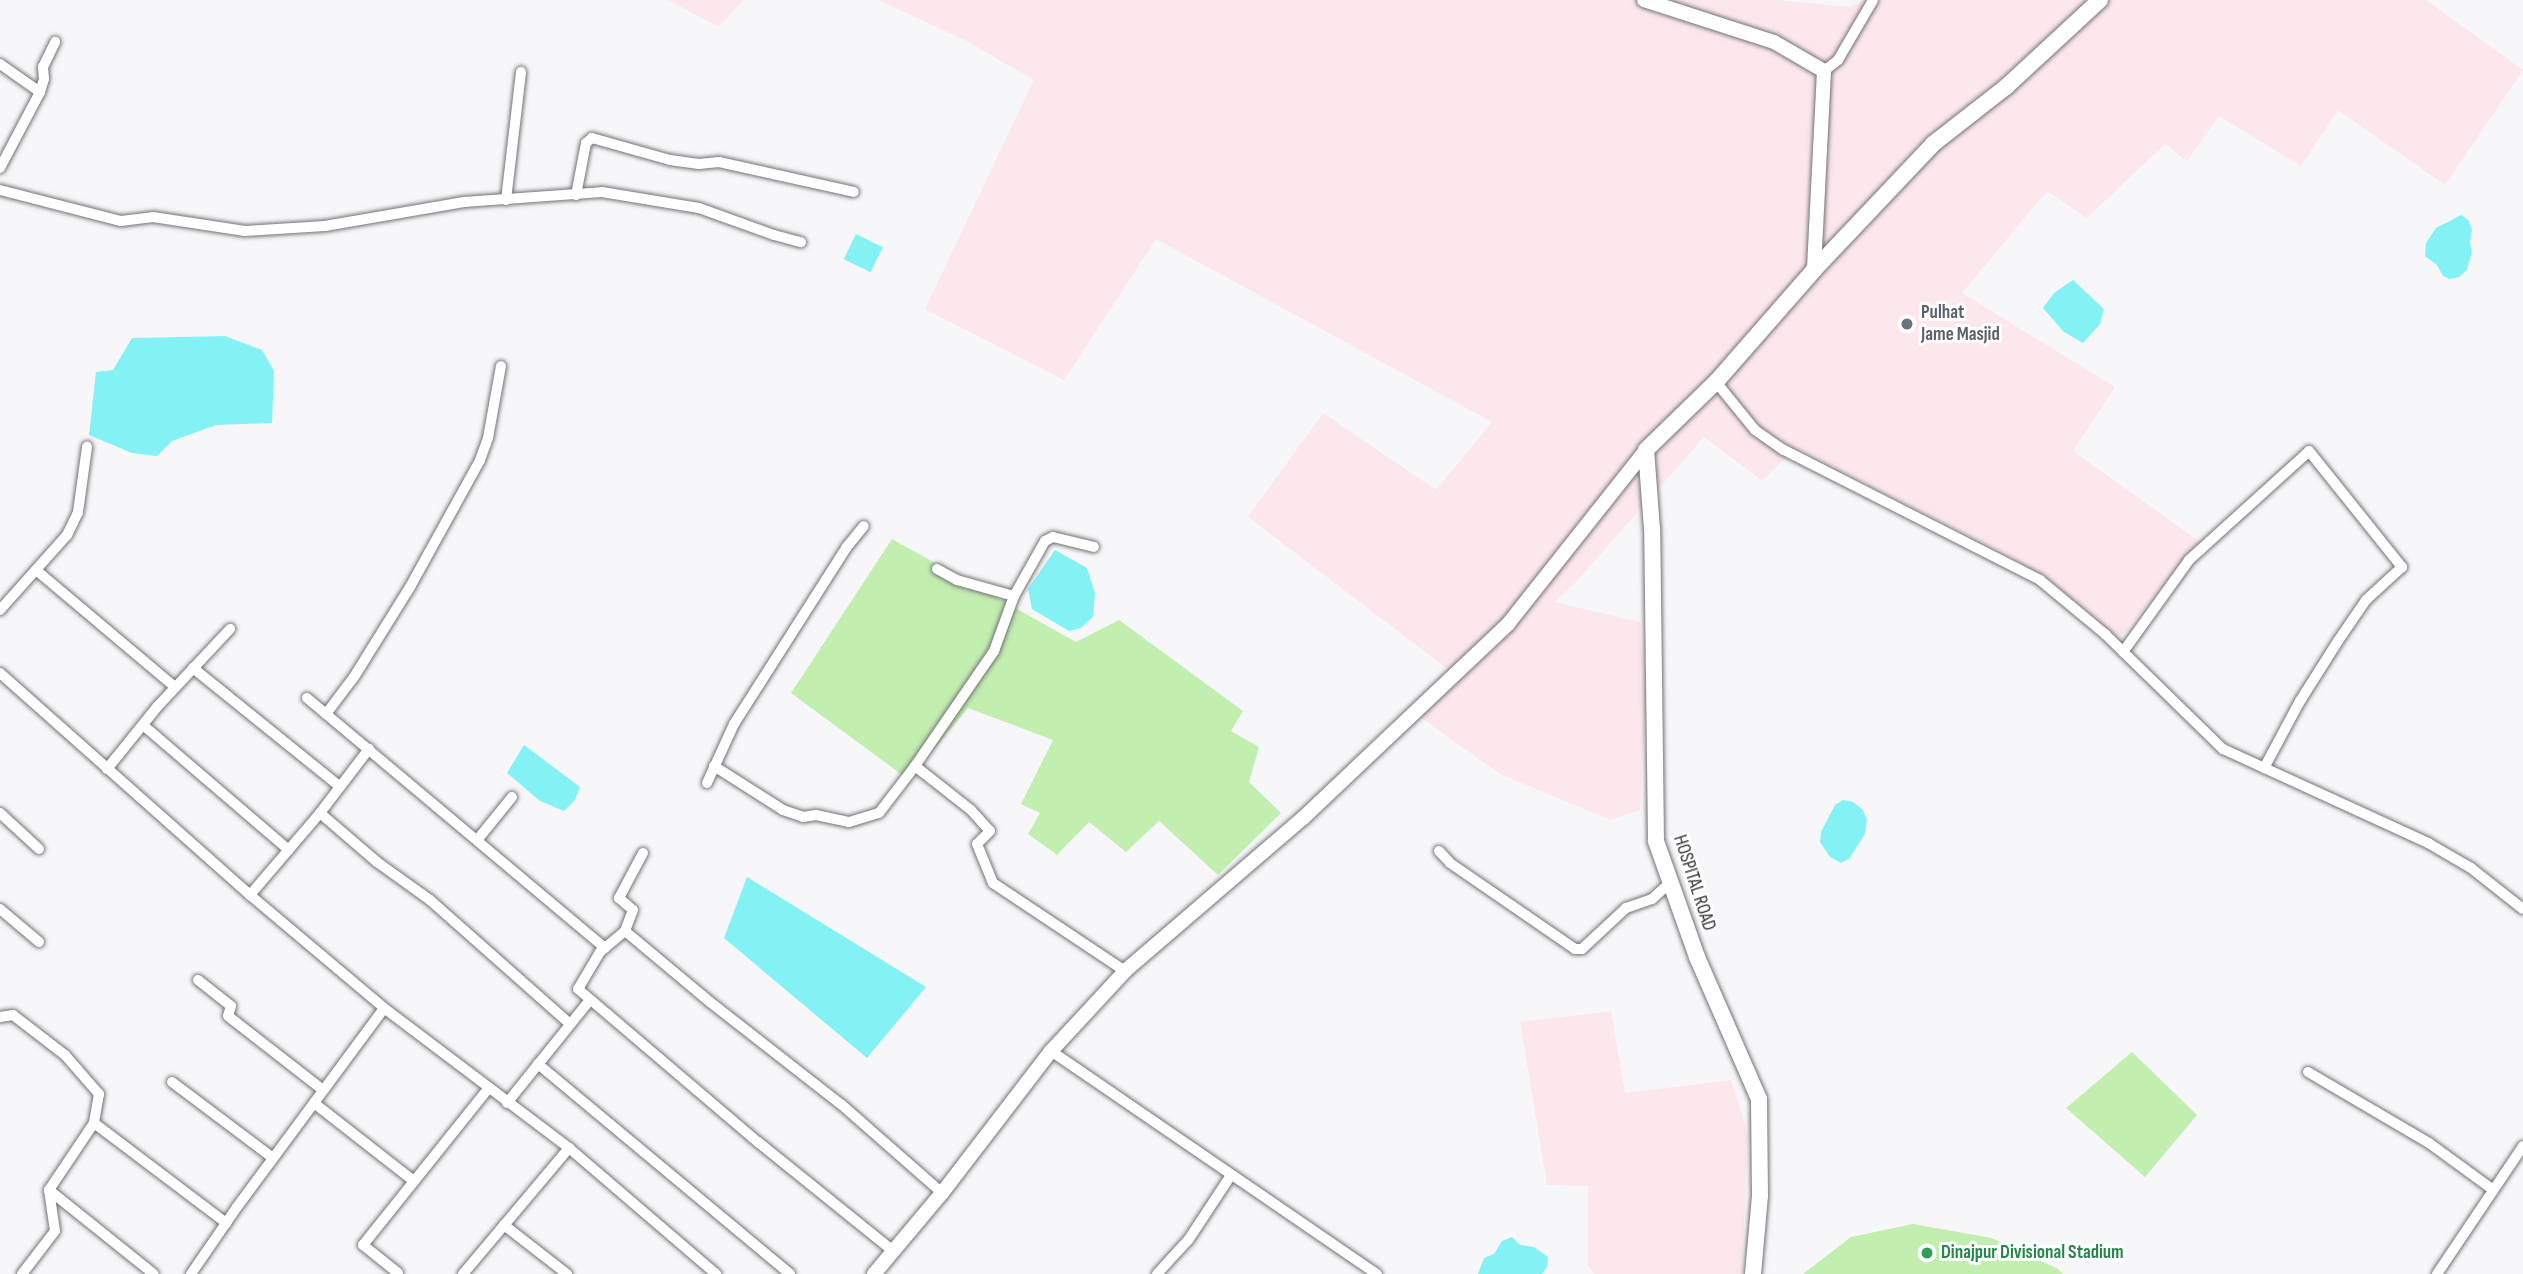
<!DOCTYPE html>
<style>
body{margin:0}
#map{position:relative;width:2523px;height:1274px;overflow:hidden;background:#f7f7fa;font-family:"Sofia Sans Condensed",sans-serif}
div>[style]{position:absolute}
.industrial>*{inset:0;background:#fce7ec}
.green>*{inset:0;background:#c2eeb0}
.water>*{inset:0;background:#84f1f5;transform-origin:0 0}
.roads{filter:drop-shadow(0 0 2px #737376) drop-shadow(0 0 2px #737376)}
.minor>*{height:10px;margin:-5px;padding:0 5px;transform-origin:5px;border-radius:5px;background:#fff}
.tertiary>*{height:14px;margin:-7px;padding:0 7px;transform-origin:7px;border-radius:7px;background:#fff}
.secondary>*{height:16px;margin:-8px;padding:0 8px;transform-origin:8px;border-radius:8px;background:#fff}
.dots>*{width:19px;height:19px;translate:-50% -50%;box-sizing:border-box;border:4px solid #fff;border-radius:50%}
span{translate:-50% -50%;white-space:nowrap;text-align:center;line-height:1.15;-webkit-text-stroke:6px #fff;paint-order:stroke}
.worship-label{font-size:19px;color:#5b616d;font-weight:700}
.left{translate:0 -50%;text-align:left}
.street-label{font-size:19px;color:#2f2f31}
.leisure-label{font-size:19px;color:#27864d;font-weight:700}
</style>
<div id="map">
<div class="industrial">
<i style="clip-path:polygon(668px 0,743px 0,719px 27px)"></i>
<i style="clip-path:polygon(878px 0,1777px 0,1849px 7px,1866px 0,2426px 0,2523px 70px,2445px 185px,2338px 110px,2301px 166px,2219px 116px,2187px 161px,2165px 144px,2087px 218px,2047px 191px,1962px 293px,2115px 387px,2073px 451px,2200px 542px,2119px 639px,2041px 575px,2006px 554px,1796px 448px,1762px 481px,1704px 437px,1576px 582px,1554px 602px,1640px 622px,1646px 689px,1640px 810px,1610px 820px,1500px 774px,1420px 717px,1457px 676px,1248px 517px,1323px 413px,1436px 490px,1492px 422px,1156px 239px,1064px 380px,925px 309px,1034px 80px,965px 40px)"></i>
<i style="clip-path:polygon(1611px 1011px,1625px 1093px,1731px 1080px,1748px 1134px,1742px 1274px,1594px 1274px,1588px 1266px,1588px 1186px,1547px 1185px,1520px 1022px)"></i>
</div>
<div class="green">
<i style="clip-path:polygon(892px 539px,1076px 642px,1119px 620px,1243px 711px,1231px 731px,1259px 747px,1249px 782px,1281px 813px,1218px 875px,1159px 821px,1126px 852px,1089px 822px,1057px 855px,1028px 834px,1040px 813px,1021px 804px,1053px 740px,968px 708px,909px 780px,791px 693px)"></i>
<i style="clip-path:polygon(2132px 1052px,2197px 1115px,2145px 1177px,2066px 1108px)"></i>
<i style="clip-path:polygon(1913px 1224px,1992px 1238px,2058px 1269px,2063px 1274px,1803px 1274px,1851px 1237px)"></i>
</div>
<div class="water">
<i style="clip-path:polygon(2461px 215px,2468px 220px,2472px 229px,2470px 242px,2472px 252px,2467px 270px,2459px 277px,2450px 279px,2443px 276px,2437px 265px,2425px 256px,2426px 243px,2436px 228px)"></i>
<i style="left:856px;top:234px;width:30px;height:28px;rotate:26deg"></i>
<i style="clip-path:polygon(2073px 280px,2104px 309px,2100px 324px,2083px 343px,2064px 332px,2043px 308px,2054px 293px)"></i>
<i style="clip-path:polygon(225px 336px,262px 350px,274px 371px,272px 423px,216px 425px,172px 441px,157px 456px,132px 453px,89px 435px,96px 372px,113px 370px,132px 338px)"></i>
<i style="clip-path:polygon(1055px 550px,1087px 568px,1095px 593px,1093px 617px,1081px 628px,1069px 631px,1032px 609px,1028px 589px)"></i>
<i style="clip-path:polygon(524px 745px,580px 787px,575px 800px,564px 811px,540px 801px,507px 773px)"></i>
<i style="clip-path:polygon(1843px 800px,1853px 802px,1863px 810px,1867px 820px,1865px 834px,1849px 859px,1841px 863px,1830px 857px,1820px 842px,1821px 832px,1835px 805px)"></i>
<i style="clip-path:polygon(747px 877px,926px 987px,867px 1058px,724px 938px)"></i>
<i style="clip-path:polygon(1512px 1237px,1520px 1245px,1534px 1247px,1548px 1257px,1547px 1267px,1542px 1274px,1478px 1274px,1484px 1258px,1494px 1254px,1502px 1241px)"></i>
</div>
<div class="roads">
<div class="minor">
<i style="left:0;top:64px;width:49px;rotate:35deg"></i>
<i style="left:1824px;top:71px;width:18px;rotate:-38deg"></i>
<i style="left:1838px;top:60px;width:69px;rotate:-59.7deg"></i>
<i style="left:0;top:168px;width:86px;rotate:-62.2deg"></i>
<i style="left:40px;top:92px;width:14px;rotate:-73deg"></i>
<i style="left:44px;top:79px;width:12px;rotate:-95deg"></i>
<i style="left:43px;top:67px;width:28px;rotate:-64deg"></i>
<i style="left:0;top:190px;width:125px;rotate:14.4deg"></i>
<i style="left:121px;top:221px;width:32px;rotate:-7deg"></i>
<i style="left:153px;top:217px;width:93px;rotate:8.7deg"></i>
<i style="left:245px;top:231px;width:80px;rotate:-3.6deg"></i>
<i style="left:325px;top:226px;width:141px;rotate:-9.8deg"></i>
<i style="left:464px;top:202px;width:138px;rotate:-4.1deg"></i>
<i style="left:602px;top:192px;width:98px;rotate:9.4deg"></i>
<i style="left:699px;top:208px;width:80px;rotate:19.8deg"></i>
<i style="left:774px;top:235px;width:28px;rotate:15deg"></i>
<i style="left:576px;top:195px;width:53px;rotate:-79.1deg"></i>
<i style="left:586px;top:143px;width:8px;rotate:-40deg"></i>
<i style="left:592px;top:138px;width:81px;rotate:15.8deg"></i>
<i style="left:670px;top:160px;width:29px;rotate:8deg"></i>
<i style="left:699px;top:164px;width:20px;rotate:-6deg"></i>
<i style="left:719px;top:162px;width:138px;rotate:12.5deg"></i>
<i style="left:506px;top:200px;width:129px;rotate:-83.3deg"></i>
<i style="left:1716px;top:382px;width:62px;rotate:50.9deg"></i>
<i style="left:1755px;top:430px;width:35px;rotate:35deg"></i>
<i style="left:1784px;top:450px;width:287px;rotate:26.9deg"></i>
<i style="left:2040px;top:580px;width:85px;rotate:39.7deg"></i>
<i style="left:2105px;top:634px;width:165px;rotate:44.3deg"></i>
<i style="left:2223px;top:749px;width:226px;rotate:24.6deg"></i>
<i style="left:2428px;top:843px;width:50px;rotate:30.2deg"></i>
<i style="left:2471px;top:868px;width:66px;rotate:38.3deg"></i>
<i style="left:937px;top:569px;width:23px;rotate:29deg"></i>
<i style="left:957px;top:580px;width:59px;rotate:15.7deg"></i>
<i style="left:36px;top:570px;width:182px;rotate:40.1deg"></i>
<i style="left:0;top:610px;width:101px;rotate:-48.2deg"></i>
<i style="left:67px;top:535px;width:25px;rotate:-64deg"></i>
<i style="left:78px;top:512px;width:66px;rotate:-82.1deg"></i>
<i style="left:2123px;top:652px;width:113px;rotate:-54.3deg"></i>
<i style="left:2189px;top:560px;width:162px;rotate:-42.2deg"></i>
<i style="left:2309px;top:451px;width:149px;rotate:51.3deg"></i>
<i style="left:2402px;top:567px;width:49px;rotate:137.5deg"></i>
<i style="left:2366px;top:600px;width:50px;rotate:124.3deg"></i>
<i style="left:2338px;top:641px;width:71px;rotate:122.3deg"></i>
<i style="left:2300px;top:701px;width:76px;rotate:118.2deg"></i>
<i style="left:193px;top:668px;width:188px;rotate:38.9deg"></i>
<i style="left:0;top:673px;width:334px;rotate:41.6deg"></i>
<i style="left:250px;top:895px;width:175px;rotate:40.1deg"></i>
<i style="left:307px;top:698px;width:389px;rotate:40deg"></i>
<i style="left:326px;top:714px;width:46px;rotate:-52.9deg"></i>
<i style="left:354px;top:677px;width:106px;rotate:-58.1deg"></i>
<i style="left:410px;top:587px;width:145px;rotate:-61.1deg"></i>
<i style="left:480px;top:460px;width:23px;rotate:-70deg"></i>
<i style="left:488px;top:438px;width:73px;rotate:-79.8deg"></i>
<i style="left:143px;top:725px;width:192px;rotate:40.6deg"></i>
<i style="left:714px;top:766px;width:82px;rotate:32.5deg"></i>
<i style="left:783px;top:810px;width:21px;rotate:19deg"></i>
<i style="left:803px;top:817px;width:13px;rotate:-9deg"></i>
<i style="left:816px;top:815px;width:34px;rotate:12deg"></i>
<i style="left:849px;top:822px;width:31px;rotate:-17deg"></i>
<i style="left:879px;top:813px;width:59px;rotate:-52.5deg"></i>
<i style="left:915px;top:766px;width:140px;rotate:-55.5deg"></i>
<i style="left:994px;top:651px;width:59px;rotate:-70deg"></i>
<i style="left:1014px;top:596px;width:63px;rotate:-60.6deg"></i>
<i style="left:1045px;top:541px;width:9px;rotate:-27deg"></i>
<i style="left:1053px;top:537px;width:42px;rotate:13.7deg"></i>
<i style="left:915px;top:766px;width:71px;rotate:38.2deg"></i>
<i style="left:971px;top:810px;width:28px;rotate:48deg"></i>
<i style="left:990px;top:831px;width:18px;rotate:135deg"></i>
<i style="left:977px;top:844px;width:42px;rotate:67.7deg"></i>
<i style="left:993px;top:883px;width:159px;rotate:33.7deg"></i>
<i style="left:107px;top:769px;width:80px;rotate:-51.1deg"></i>
<i style="left:157px;top:707px;width:107px;rotate:-46.9deg"></i>
<i style="left:707px;top:783px;width:65px;rotate:-65.4deg"></i>
<i style="left:734px;top:724px;width:209px;rotate:-57.5deg"></i>
<i style="left:846px;top:548px;width:28px;rotate:-51deg"></i>
<i style="left:0;top:813px;width:53px;rotate:42.7deg"></i>
<i style="left:320px;top:813px;width:75px;rotate:40.7deg"></i>
<i style="left:377px;top:862px;width:65px;rotate:35.6deg"></i>
<i style="left:430px;top:900px;width:187px;rotate:41.5deg"></i>
<i style="left:478px;top:839px;width:54px;rotate:-51deg"></i>
<i style="left:1439px;top:851px;width:16px;rotate:47deg"></i>
<i style="left:1450px;top:863px;width:152px;rotate:34.5deg"></i>
<i style="left:1575px;top:949px;width:7px"></i>
<i style="left:1582px;top:949px;width:60px;rotate:-43deg"></i>
<i style="left:1626px;top:908px;width:28px;rotate:-19deg"></i>
<i style="left:1652px;top:899px;width:24px;rotate:-42deg"></i>
<i style="left:643px;top:853px;width:51px;rotate:118.1deg"></i>
<i style="left:619px;top:898px;width:18px;rotate:41deg"></i>
<i style="left:633px;top:910px;width:22px;rotate:111deg"></i>
<i style="left:625px;top:931px;width:33px;rotate:140deg"></i>
<i style="left:600px;top:952px;width:43px;rotate:120.7deg"></i>
<i style="left:578px;top:989px;width:236px;rotate:40.4deg"></i>
<i style="left:758px;top:1142px;width:172px;rotate:38.9deg"></i>
<i style="left:250px;top:895px;width:108px;rotate:-49.5deg"></i>
<i style="left:320px;top:813px;width:81px;rotate:-52.6deg"></i>
<i style="left:0;top:909px;width:51px;rotate:40.2deg"></i>
<i style="left:625px;top:931px;width:111px;rotate:39.9deg"></i>
<i style="left:710px;top:1002px;width:167px;rotate:38deg"></i>
<i style="left:842px;top:1105px;width:133px;rotate:41.3deg"></i>
<i style="left:198px;top:980px;width:42px;rotate:38.2deg"></i>
<i style="left:231px;top:1006px;width:10px;rotate:107deg"></i>
<i style="left:228px;top:1016px;width:120px;rotate:37.9deg"></i>
<i style="left:0;top:1017px;width:13px;rotate:-9deg"></i>
<i style="left:13px;top:1015px;width:66px;rotate:37.6deg"></i>
<i style="left:65px;top:1055px;width:52px;rotate:48.9deg"></i>
<i style="left:99px;top:1094px;width:29px;rotate:100deg"></i>
<i style="left:94px;top:1123px;width:81px;rotate:123.9deg"></i>
<i style="left:49px;top:1190px;width:41px;rotate:81.7deg"></i>
<i style="left:55px;top:1231px;width:54px;rotate:127.5deg"></i>
<i style="left:1051px;top:1051px;width:395px;rotate:34.4deg"></i>
<i style="left:538px;top:1064px;width:328px;rotate:39.8deg"></i>
<i style="left:2308px;top:1072px;width:140px;rotate:30.4deg"></i>
<i style="left:2429px;top:1143px;width:78px;rotate:36.1deg"></i>
<i style="left:172px;top:1082px;width:126px;rotate:37deg"></i>
<i style="left:314px;top:1103px;width:127px;rotate:38deg"></i>
<i style="left:507px;top:1103px;width:131px;rotate:-51.2deg"></i>
<i style="left:94px;top:1123px;width:166px;rotate:37.1deg"></i>
<i style="left:49px;top:1190px;width:134px;rotate:38.7deg"></i>
<i style="left:504px;top:1225px;width:80px;rotate:37.9deg"></i>
<i style="left:398px;top:1273px;width:45px;rotate:-141.3deg"></i>
<i style="left:363px;top:1245px;width:200px;rotate:-51.3deg"></i>
<i style="left:191px;top:1274px;width:81px;rotate:-55.5deg"></i>
<i style="left:237px;top:1207px;width:247px;rotate:-53.5deg"></i>
<i style="left:384px;top:1008px;width:232px;rotate:37.1deg"></i>
<i style="left:569px;top:1148px;width:194px;rotate:40.6deg"></i>
<i style="left:463px;top:1274px;width:165px;rotate:-49.9deg"></i>
<i style="left:1157px;top:1274px;width:47px;rotate:-47.6deg"></i>
<i style="left:1189px;top:1239px;width:77px;rotate:-56.7deg"></i>
<i style="left:2437px;top:1274px;width:154px;rotate:-56.1deg"></i>
</div>
<div class="tertiary">
<i style="left:1644px;top:0;width:137px;rotate:17.9deg"></i>
<i style="left:1774px;top:42px;width:58px;rotate:30.1deg"></i>
<i style="left:1824px;top:71px;width:199px;rotate:92.9deg"></i>
<i style="left:874px;top:1274px;width:106px;rotate:-50deg"></i>
<i style="left:942px;top:1193px;width:179px;rotate:-52.5deg"></i>
<i style="left:1051px;top:1051px;width:109px;rotate:-47.2deg"></i>
<i style="left:1125px;top:971px;width:235px;rotate:-40.7deg"></i>
<i style="left:1303px;top:818px;width:282px;rotate:-43.4deg"></i>
<i style="left:1508px;top:624px;width:222px;rotate:-51.6deg"></i>
</div>
<div class="secondary">
<i style="left:1753px;top:1274px;width:78px;rotate:-84.9deg"></i>
<i style="left:1760px;top:1196px;width:97px;rotate:-90.6deg"></i>
<i style="left:1759px;top:1099px;width:155px;rotate:-113.6deg"></i>
<i style="left:1697px;top:957px;width:123px;rotate:-109.5deg"></i>
<i style="left:1656px;top:841px;width:312px;rotate:-90.7deg"></i>
<i style="left:1652px;top:529px;width:79px;rotate:-94.3deg"></i>
<i style="left:1646px;top:450px;width:98px;rotate:-44.2deg"></i>
<i style="left:1716px;top:382px;width:149px;rotate:-48.8deg"></i>
<i style="left:1814px;top:270px;width:173px;rotate:-46.6deg"></i>
<i style="left:1933px;top:144px;width:93px;rotate:-38deg"></i>
<i style="left:2006px;top:87px;width:128px;rotate:-42.8deg"></i>
</div>
</div>
<div class="dots">
<i style="left:1907px;top:324px;background:#6b7280"></i>
<i style="left:1927px;top:1253px;background:#2e9e5b"></i>
</div>
<div class="worship-label">
<span class="left" style="left:1921px;top:324px">Pulhat<br>Jame Masjid</span>
</div>
<div class="street-label">
<span style="left:1694px;top:883px;rotate:72deg">HOSPITAL ROAD</span>
</div>
<div class="leisure-label">
<span class="left" style="left:1941px;top:1253px">Dinajpur Divisional Stadium</span>
</div>
</div>
